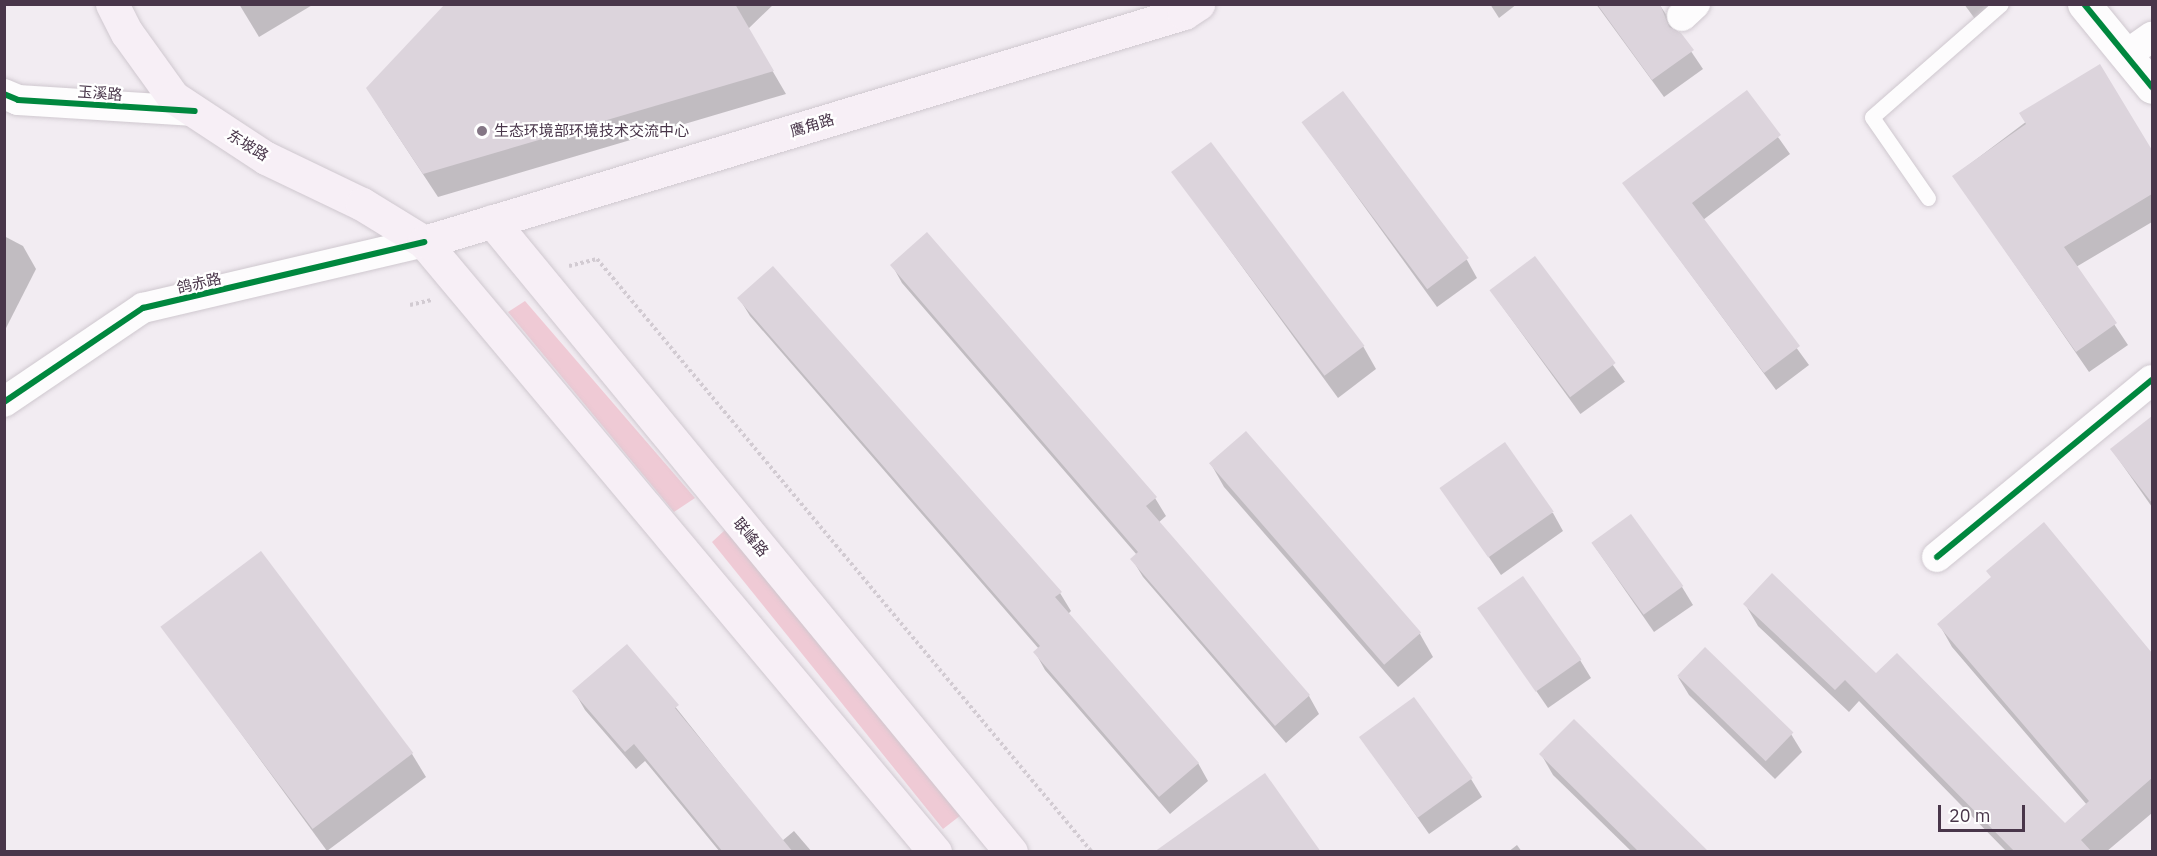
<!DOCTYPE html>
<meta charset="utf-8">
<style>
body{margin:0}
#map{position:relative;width:2157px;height:856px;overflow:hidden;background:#f2ecf2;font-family:"IBM Plex Sans","Noto Sans SC",sans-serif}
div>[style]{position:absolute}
.green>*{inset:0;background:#efcad5}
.shadow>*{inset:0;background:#0003;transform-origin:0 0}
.building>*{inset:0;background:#dcd4dc;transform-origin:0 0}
.path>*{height:4px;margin-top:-2px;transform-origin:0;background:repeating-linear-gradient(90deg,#d2cbd2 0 3px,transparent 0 6px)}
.roads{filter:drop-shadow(0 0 2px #cfc8cf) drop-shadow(0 0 2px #cfc8cf)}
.service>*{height:15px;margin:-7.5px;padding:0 7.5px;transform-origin:7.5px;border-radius:7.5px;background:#fdfcfd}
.minor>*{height:30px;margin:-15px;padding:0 15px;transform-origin:15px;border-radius:15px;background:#fdfcfd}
.tertiary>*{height:33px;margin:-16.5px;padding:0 16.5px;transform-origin:16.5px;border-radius:16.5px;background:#fdfcfd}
.secondary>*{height:33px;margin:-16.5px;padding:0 16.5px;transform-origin:16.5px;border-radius:16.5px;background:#f7eff6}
.cycleway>*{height:6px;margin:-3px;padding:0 3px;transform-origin:3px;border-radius:3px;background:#00873e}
.dots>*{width:16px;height:16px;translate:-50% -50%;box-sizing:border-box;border:3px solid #fff;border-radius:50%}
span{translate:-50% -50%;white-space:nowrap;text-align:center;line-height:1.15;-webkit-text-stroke:4.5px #fff;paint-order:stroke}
.street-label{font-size:15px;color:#49364a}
.poi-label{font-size:15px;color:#49364a}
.left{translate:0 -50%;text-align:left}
.frame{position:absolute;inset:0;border:6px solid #49364a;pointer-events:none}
.scale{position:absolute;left:1938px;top:805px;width:87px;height:27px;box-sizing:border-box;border:3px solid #49364a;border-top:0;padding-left:8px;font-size:18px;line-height:21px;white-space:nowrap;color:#49364a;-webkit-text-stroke:4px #fff;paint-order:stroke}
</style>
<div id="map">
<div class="green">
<i style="clip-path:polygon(525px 301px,695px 498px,674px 512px,508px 312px)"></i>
<i style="clip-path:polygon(725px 530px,961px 815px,943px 829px,712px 542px)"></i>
</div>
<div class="shadow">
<i style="clip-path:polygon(239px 4px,314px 4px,259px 37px)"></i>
<i style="clip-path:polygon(447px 4px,774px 4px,748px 29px,786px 94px,438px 197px,382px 112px)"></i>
<i style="clip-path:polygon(1490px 4px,1517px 4px,1499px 18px)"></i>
<i style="clip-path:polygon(1596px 4px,1659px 4px,1703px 69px,1664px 97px)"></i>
<i style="clip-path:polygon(1964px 4px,2001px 4px,1978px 23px)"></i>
<i style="clip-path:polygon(2100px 66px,2152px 153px,2152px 222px,2076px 267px,2128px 345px,2089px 372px,1954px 176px)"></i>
<i style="clip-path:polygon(1746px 92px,1790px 154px,1703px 220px,1809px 365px,1776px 390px,1624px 184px)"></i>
<i style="clip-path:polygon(1303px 122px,1467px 260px,1477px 278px,1437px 307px)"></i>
<i style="clip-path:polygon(1173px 172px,1363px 346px,1376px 369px,1338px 398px)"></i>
<i style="clip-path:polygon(4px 236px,23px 246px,36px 269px,4px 332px)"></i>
<i style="left:1535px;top:258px;width:153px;height:55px;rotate:54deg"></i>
<i style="clip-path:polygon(892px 265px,1155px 498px,1166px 516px,1158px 523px,1309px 696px,1319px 714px,1286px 743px,1143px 577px,1132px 559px,1137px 555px,902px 283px)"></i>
<i style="clip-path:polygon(739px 298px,1060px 593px,1071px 611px,1068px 614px,1198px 763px,1208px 781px,1170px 814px,1045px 670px,1035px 652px,1039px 649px,750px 316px)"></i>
<i style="clip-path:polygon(2147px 423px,2152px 430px,2152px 507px,2112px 450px)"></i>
<i style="clip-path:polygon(1211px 464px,1420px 634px,1433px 657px,1398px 687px,1224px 487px)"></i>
<i style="clip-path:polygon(1442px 488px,1553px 513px,1563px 531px,1501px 575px)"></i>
<i style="clip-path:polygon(2044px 524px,2152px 656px,2152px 813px,2106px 852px,2007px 852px,1859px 701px,1849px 712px,1758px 626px,1745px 604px,1876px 675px,2065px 825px,2087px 805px,1952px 647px,1939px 624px,1992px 578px)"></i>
<i style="clip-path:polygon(1593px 544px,1682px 587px,1693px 605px,1654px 632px)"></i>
<i style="clip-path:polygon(1480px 609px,1580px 660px,1591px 678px,1548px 708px)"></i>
<i style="clip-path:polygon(163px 627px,412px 754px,426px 777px,327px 851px)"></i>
<i style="clip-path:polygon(627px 646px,782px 841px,794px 831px,812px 852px,720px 852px,645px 761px,636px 769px,585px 710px,574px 691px)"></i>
<i style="clip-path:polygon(1678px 677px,1791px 734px,1802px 752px,1775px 779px,1689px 695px)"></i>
<i style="clip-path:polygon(1361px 737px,1471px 779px,1482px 797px,1429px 834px)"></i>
<i style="clip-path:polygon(1541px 754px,1707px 852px,1632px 852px,1553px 775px)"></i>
<i style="clip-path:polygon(1517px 845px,1522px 852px,1508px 852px)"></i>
</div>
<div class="building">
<i style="clip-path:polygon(445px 4px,735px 4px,774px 71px,423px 174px,366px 88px)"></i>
<i style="clip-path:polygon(1597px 4px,1660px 4px,1669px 27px,1681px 33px,1694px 50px,1652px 80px)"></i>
<i style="clip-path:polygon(2100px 64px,2152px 150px,2152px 194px,2064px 247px,2117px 323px,2076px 352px,1952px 176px,2026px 124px,2019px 113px)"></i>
<i style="clip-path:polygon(1747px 90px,1781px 135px,1692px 203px,1800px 346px,1764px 373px,1622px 183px)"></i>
<i style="left:1343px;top:91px;width:209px;height:52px;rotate:53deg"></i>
<i style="left:1211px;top:142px;width:255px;height:50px;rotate:53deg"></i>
<i style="clip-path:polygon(927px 232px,1157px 497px,1146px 506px,1310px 695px,1275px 726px,1130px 559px,1138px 552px,890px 265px)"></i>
<i style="left:1535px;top:256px;width:134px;height:57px;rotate:53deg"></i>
<i style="clip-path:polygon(773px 266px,1062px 592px,1055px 597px,1199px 763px,1159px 797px,1033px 652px,1040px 646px,737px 298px)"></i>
<i style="clip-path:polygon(2152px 416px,2152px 503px,2110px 449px)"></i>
<i style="left:1246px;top:431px;width:267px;height:49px;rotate:49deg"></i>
<i style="left:1505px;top:442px;width:85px;height:80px;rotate:55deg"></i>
<i style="left:1631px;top:514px;width:89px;height:49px;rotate:54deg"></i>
<i style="clip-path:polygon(2044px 522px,2152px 653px,2152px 778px,2081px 840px,2092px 852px,2015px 852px,1845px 680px,1835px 690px,1743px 604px,1772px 573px,1876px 673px,1897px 653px,2065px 823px,2089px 801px,1937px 624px,1991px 577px,1986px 571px)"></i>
<i style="left:261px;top:551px;width:253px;height:126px;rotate:53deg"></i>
<i style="left:1523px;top:576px;width:102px;height:56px;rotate:55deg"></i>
<i style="clip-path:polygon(627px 644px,679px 705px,675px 708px,793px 852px,723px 852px,634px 744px,625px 752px,572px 691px)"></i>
<i style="left:1705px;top:647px;width:123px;height:40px;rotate:44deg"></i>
<i style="left:1414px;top:697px;width:100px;height:68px;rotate:54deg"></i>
<i style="clip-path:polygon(1574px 719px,1709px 852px,1639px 852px,1539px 754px)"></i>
<i style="clip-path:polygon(1265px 773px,1321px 852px,1154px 852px)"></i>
</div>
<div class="path">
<i style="left:569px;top:266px;width:29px;rotate:-14deg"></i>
<i style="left:597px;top:259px;width:772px;rotate:50.15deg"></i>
<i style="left:410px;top:305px;width:22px;rotate:-13deg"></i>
</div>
<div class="roads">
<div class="service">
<i style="left:1928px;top:198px;width:98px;rotate:-124.7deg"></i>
<i style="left:1872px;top:117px;width:171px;rotate:-41.2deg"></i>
</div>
<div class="minor">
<i style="left:1682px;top:16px;width:18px;rotate:-43deg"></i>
<i style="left:2126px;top:55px;width:32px;rotate:-35deg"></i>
<i style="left:4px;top:94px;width:15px;rotate:23deg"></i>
<i style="left:18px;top:100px;width:177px;rotate:3.6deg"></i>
<i style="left:4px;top:402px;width:168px;rotate:-34.1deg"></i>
<i style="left:143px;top:308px;width:289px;rotate:-13.2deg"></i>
<i style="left:1937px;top:557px;width:278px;rotate:-39.5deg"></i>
</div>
<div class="tertiary">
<i style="left:2084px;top:4px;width:107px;rotate:50.7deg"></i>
</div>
<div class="secondary">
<i style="left:112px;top:4px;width:33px;rotate:63deg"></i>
<i style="left:127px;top:33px;width:79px;rotate:54.3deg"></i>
<i style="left:173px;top:97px;width:111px;rotate:33.3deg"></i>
<i style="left:266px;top:158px;width:106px;rotate:25.6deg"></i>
<i style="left:362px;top:204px;width:73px;rotate:31.5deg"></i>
<i style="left:424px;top:242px;width:796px;rotate:50.05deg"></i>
<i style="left:492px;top:221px;width:817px;rotate:50.56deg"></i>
<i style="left:424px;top:242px;width:794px;rotate:-16.77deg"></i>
<i style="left:1184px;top:13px;width:17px;rotate:-33deg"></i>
</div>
</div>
<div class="cycleway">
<i style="left:2084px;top:4px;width:107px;rotate:50.7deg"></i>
<i style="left:4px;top:94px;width:15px;rotate:23deg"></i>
<i style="left:18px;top:100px;width:177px;rotate:3.6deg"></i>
<i style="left:4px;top:402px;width:168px;rotate:-34.1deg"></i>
<i style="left:143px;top:308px;width:289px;rotate:-13.2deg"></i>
<i style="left:1937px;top:557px;width:278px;rotate:-39.5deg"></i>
</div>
<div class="dots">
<i style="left:482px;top:131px;background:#847685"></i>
</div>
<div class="street-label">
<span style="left:100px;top:93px;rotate:4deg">玉溪路</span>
<span style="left:812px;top:125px;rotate:-17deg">鹰角路</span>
<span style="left:248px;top:145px;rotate:32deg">东坡路</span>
<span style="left:199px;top:283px;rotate:-13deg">鸽赤路</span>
<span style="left:751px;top:537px;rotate:50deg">联峰路</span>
</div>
<div class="poi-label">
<span class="left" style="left:494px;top:131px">生态环境部环境技术交流中心</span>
</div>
<div class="frame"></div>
<div class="scale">20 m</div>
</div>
